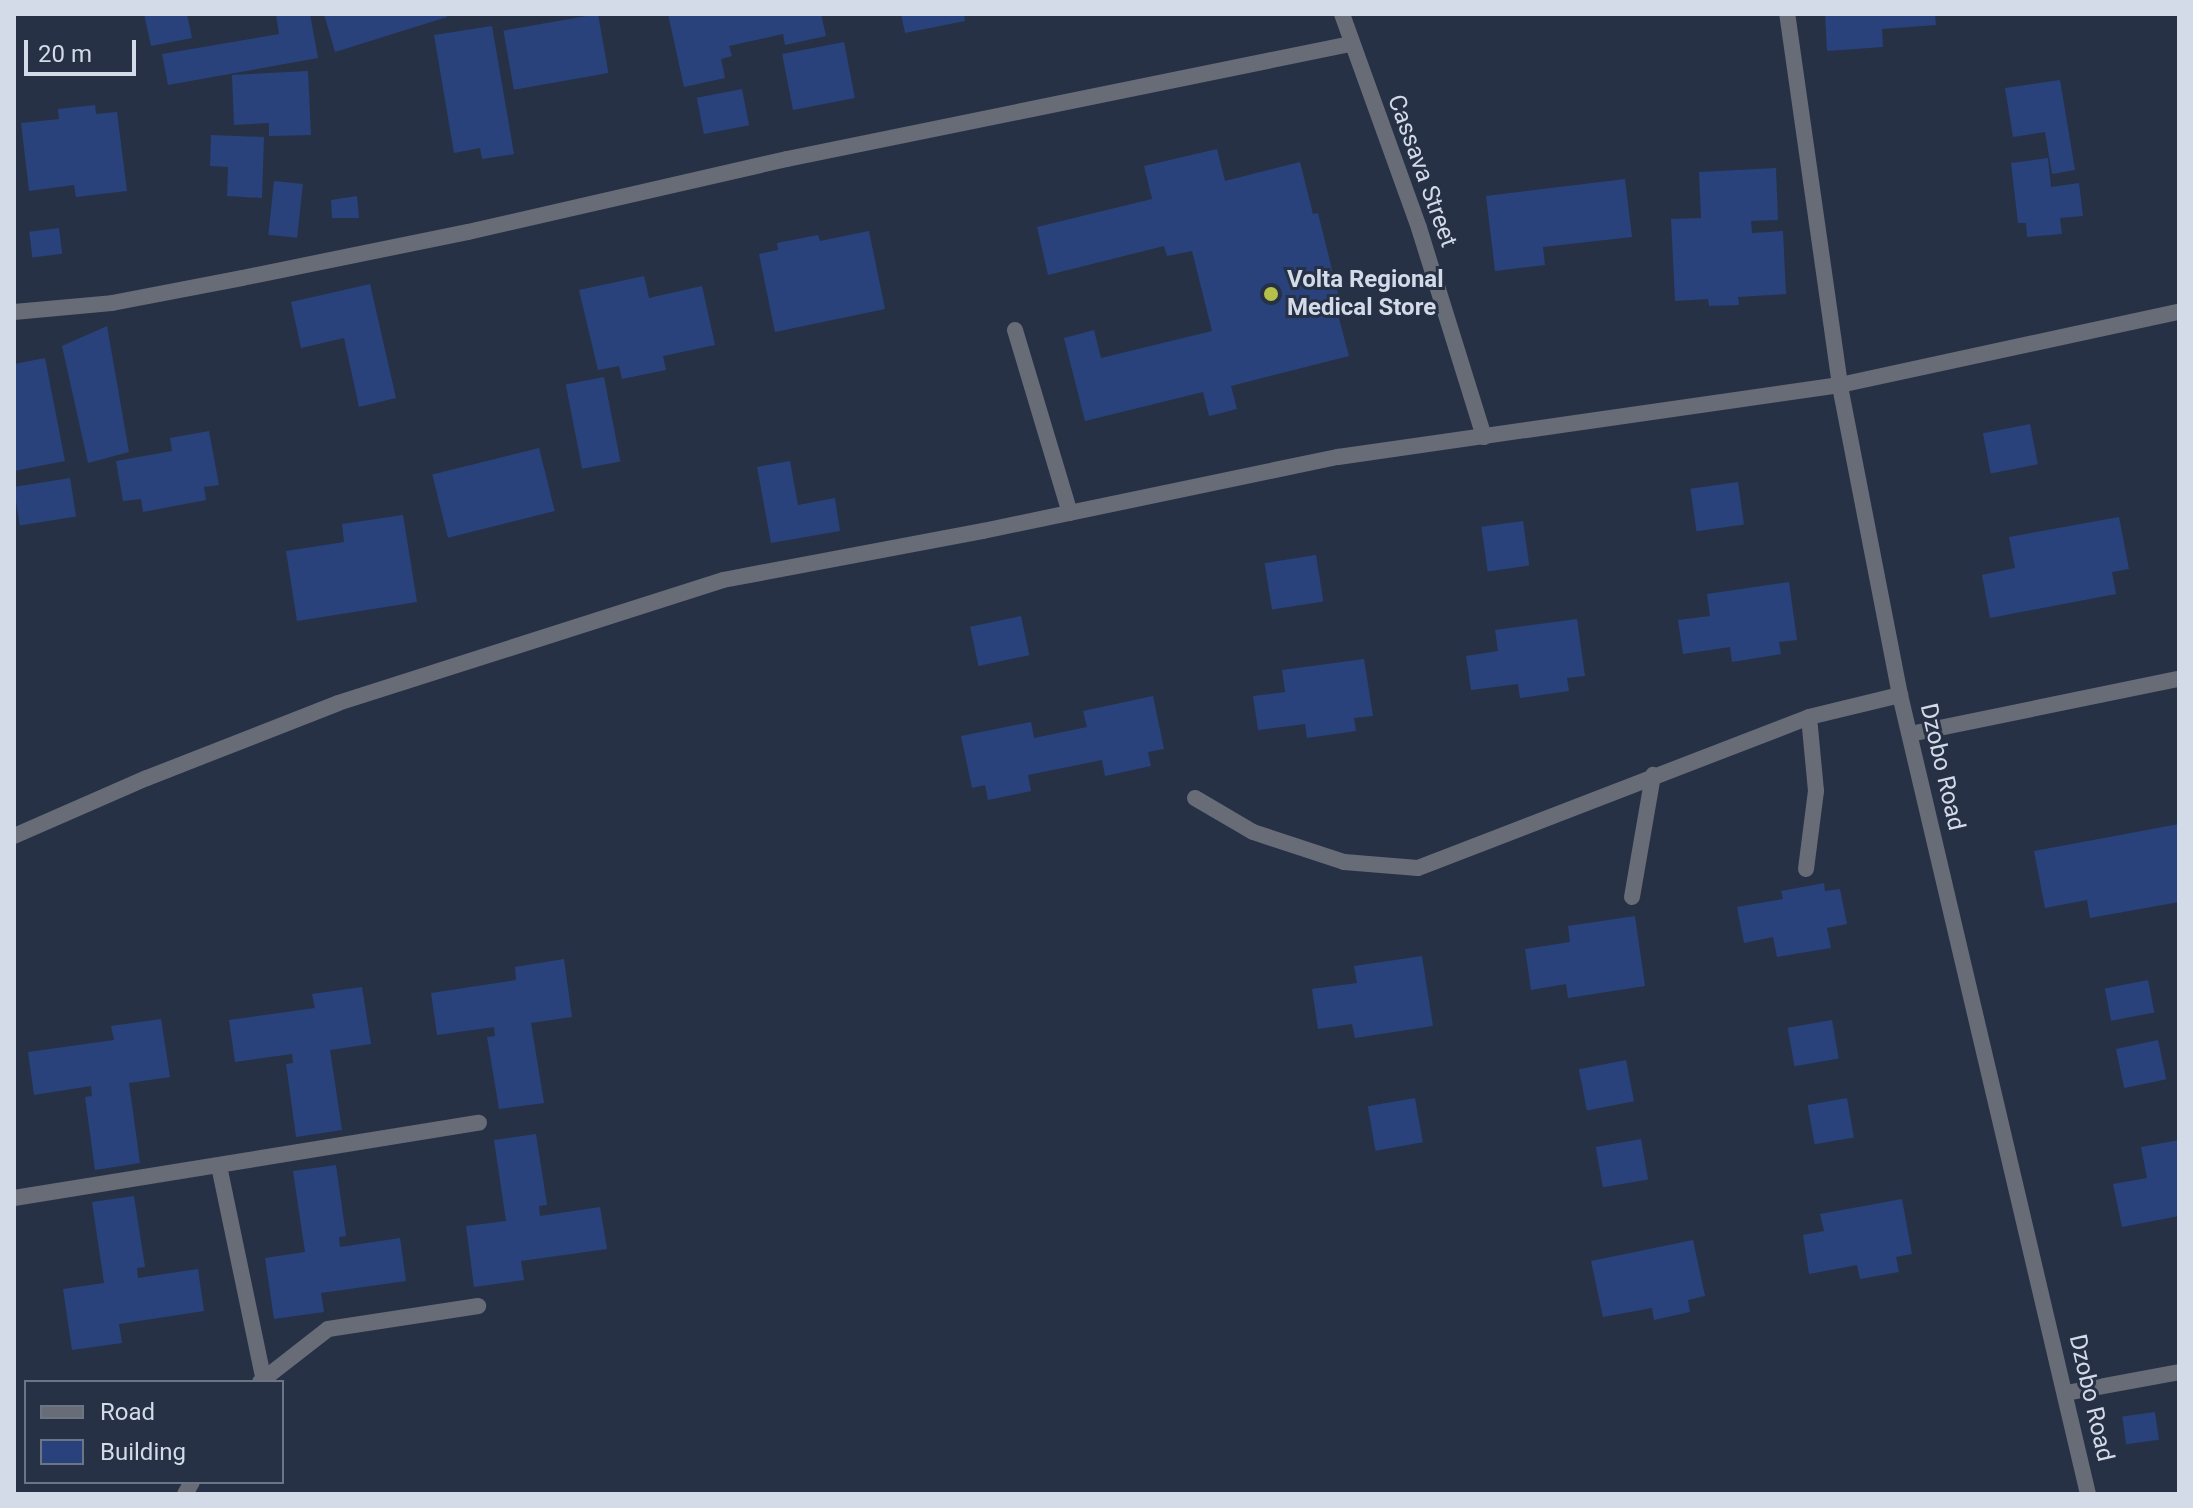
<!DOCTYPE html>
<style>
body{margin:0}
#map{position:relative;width:2193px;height:1508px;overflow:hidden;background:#273145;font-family:Roboto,sans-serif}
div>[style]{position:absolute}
.building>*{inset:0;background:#29427b;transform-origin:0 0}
.lane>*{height:16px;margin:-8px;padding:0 8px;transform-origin:8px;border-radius:8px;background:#676c77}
.street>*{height:16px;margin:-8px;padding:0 8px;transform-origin:8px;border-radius:8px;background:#676c77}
.dots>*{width:22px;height:22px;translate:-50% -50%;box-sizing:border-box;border:4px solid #273145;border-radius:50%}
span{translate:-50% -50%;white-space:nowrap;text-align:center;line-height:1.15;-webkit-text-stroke:6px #273145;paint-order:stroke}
.street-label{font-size:24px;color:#d3dae8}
.poi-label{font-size:24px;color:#d3dae8;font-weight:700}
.left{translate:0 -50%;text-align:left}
.frame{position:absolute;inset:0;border:16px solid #d3dae8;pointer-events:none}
.legend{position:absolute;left:24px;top:1380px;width:260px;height:104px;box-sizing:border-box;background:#273145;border:2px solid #6c7586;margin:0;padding:10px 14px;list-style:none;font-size:24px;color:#d3dae8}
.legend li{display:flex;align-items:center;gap:16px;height:40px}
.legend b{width:40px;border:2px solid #6c7586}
.scale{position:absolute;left:24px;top:40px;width:112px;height:36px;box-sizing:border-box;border:4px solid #d3dae8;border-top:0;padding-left:10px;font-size:24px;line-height:28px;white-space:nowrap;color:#d3dae8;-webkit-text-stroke:6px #273145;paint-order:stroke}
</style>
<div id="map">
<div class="building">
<i style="clip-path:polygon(144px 14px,187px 14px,192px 38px,151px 46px)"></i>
<i style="clip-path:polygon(276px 14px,310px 14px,318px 58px,168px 85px,162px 54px,279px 34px)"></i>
<i style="clip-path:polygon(324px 14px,446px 14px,447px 17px,335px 52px)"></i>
<i style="left:598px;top:14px;width:60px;height:96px;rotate:80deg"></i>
<i style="clip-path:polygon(668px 14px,821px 14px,826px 36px,785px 45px,783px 34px,729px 46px,732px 56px,721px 59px,725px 78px,684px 87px)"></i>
<i style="clip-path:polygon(901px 14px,964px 14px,965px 21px,905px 33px)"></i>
<i style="clip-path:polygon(1825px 14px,1935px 14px,1936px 25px,1882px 29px,1883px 47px,1827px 51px)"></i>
<i style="clip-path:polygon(492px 26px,514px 154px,482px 159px,480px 148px,454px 153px,434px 35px)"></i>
<i style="left:844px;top:42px;width:57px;height:63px;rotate:79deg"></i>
<i style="clip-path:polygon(308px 71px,311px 135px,269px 136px,269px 123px,234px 125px,232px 75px)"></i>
<i style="clip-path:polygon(2060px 80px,2075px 170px,2052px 174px,2045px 132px,2013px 137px,2005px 88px)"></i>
<i style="left:742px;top:89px;width:37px;height:46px;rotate:79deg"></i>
<i style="clip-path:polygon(95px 105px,96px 114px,117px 112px,127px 191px,76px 197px,74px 185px,29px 191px,21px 123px,59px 119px,58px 109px)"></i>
<i style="clip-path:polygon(211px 135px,264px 137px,262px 198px,227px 196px,228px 167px,210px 166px)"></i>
<i style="clip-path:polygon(1217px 149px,1225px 181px,1300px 162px,1313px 214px,1318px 213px,1343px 314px,1338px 315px,1349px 356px,1231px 386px,1237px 409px,1209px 416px,1203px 392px,1085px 421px,1064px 338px,1094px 330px,1101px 358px,1212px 331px,1192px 251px,1167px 256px,1164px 246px,1048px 275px,1037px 227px,1152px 199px,1144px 166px)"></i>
<i style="clip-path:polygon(2048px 158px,2051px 187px,2079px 183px,2083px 216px,2060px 218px,2062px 234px,2027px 237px,2026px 223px,2018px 223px,2011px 163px)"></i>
<i style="clip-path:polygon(1776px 168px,1778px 220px,1751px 221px,1752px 233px,1783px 231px,1786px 294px,1738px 297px,1739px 305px,1709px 306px,1708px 299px,1675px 301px,1671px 219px,1701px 218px,1699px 172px)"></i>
<i style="clip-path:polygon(1625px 179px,1632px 237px,1543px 247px,1545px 265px,1495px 271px,1486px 196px)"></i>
<i style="left:274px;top:181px;width:29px;height:54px;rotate:6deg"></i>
<i style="clip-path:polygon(357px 196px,359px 218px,332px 218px,331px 200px)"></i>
<i style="left:59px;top:228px;width:26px;height:30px;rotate:83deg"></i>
<i style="clip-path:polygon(869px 231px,885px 309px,775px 332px,759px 254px,778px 250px,777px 243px,818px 235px,820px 241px)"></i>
<i style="clip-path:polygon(644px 276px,649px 298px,702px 286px,715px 345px,663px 356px,666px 370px,622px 379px,619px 366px,598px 370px,579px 290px)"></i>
<i style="clip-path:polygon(370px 284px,396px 398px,359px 407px,344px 338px,301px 348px,291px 302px)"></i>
<i style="clip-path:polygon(107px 326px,129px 452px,88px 463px,62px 346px)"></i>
<i style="clip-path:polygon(45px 358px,65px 461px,14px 471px,14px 364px)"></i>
<i style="left:604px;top:377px;width:86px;height:39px;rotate:79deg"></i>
<i style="left:2030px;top:424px;width:41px;height:48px;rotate:79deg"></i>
<i style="clip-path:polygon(209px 431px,219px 485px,204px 487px,206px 500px,143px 512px,141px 499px,123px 501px,116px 461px,172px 451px,170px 438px)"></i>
<i style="left:539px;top:448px;width:65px;height:110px;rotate:76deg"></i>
<i style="clip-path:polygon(790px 461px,798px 505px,835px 498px,840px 531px,771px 543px,757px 467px)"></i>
<i style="left:70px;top:478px;width:39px;height:57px;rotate:81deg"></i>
<i style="left:1738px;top:482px;width:43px;height:48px;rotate:82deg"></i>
<i style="clip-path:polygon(403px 515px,417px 602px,297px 621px,286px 551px,344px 542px,342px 524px)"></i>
<i style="clip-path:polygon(2119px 517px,2129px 569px,2112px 572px,2116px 594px,1990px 618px,1982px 575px,2015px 568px,2009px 537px)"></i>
<i style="left:1523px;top:521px;width:45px;height:42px;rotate:82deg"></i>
<i style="left:1316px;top:555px;width:47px;height:52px;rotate:81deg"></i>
<i style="clip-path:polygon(1789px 582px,1797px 640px,1779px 642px,1781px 654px,1732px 662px,1730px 647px,1683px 654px,1678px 620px,1710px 616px,1707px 594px)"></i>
<i style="left:1021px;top:616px;width:40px;height:52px;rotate:78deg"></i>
<i style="clip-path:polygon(1577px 619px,1585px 676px,1567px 678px,1569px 691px,1520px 698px,1518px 684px,1471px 690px,1466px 656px,1498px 651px,1495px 630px)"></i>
<i style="clip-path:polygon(1364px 659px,1373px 716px,1354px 718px,1356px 731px,1307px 738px,1305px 724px,1258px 730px,1253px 696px,1285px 692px,1282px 670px)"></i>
<i style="clip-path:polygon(1153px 696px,1164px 749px,1148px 752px,1151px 766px,1105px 776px,1102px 760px,1028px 775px,1031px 791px,988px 800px,985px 785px,972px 788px,961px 736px,1031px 722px,1034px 738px,1087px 727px,1083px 711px)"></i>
<i style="clip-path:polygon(2179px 824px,2179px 902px,2090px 918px,2087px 900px,2045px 908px,2034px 851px)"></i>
<i style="clip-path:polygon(1824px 883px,1825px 891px,1840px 889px,1847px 924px,1827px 928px,1831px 948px,1777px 957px,1773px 937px,1744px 943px,1737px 907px,1783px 899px,1781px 891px)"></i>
<i style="clip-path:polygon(1635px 916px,1645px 986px,1568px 998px,1566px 984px,1531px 990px,1525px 949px,1570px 942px,1568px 926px)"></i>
<i style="clip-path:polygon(1422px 956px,1433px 1026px,1355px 1038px,1352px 1024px,1318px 1029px,1312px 989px,1357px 983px,1354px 966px)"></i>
<i style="clip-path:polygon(564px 959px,572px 1017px,531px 1023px,544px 1103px,499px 1109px,487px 1037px,495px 1036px,494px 1027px,437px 1035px,431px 993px,516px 980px,515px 967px)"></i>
<i style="left:2148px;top:980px;width:33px;height:44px;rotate:79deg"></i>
<i style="clip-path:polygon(362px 987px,371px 1044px,330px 1050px,342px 1130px,296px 1137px,286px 1064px,293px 1063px,292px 1054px,235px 1062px,229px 1020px,315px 1008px,312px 994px)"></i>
<i style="clip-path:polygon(161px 1019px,170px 1077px,129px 1083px,140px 1163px,95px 1170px,85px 1097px,92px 1096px,91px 1086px,34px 1095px,28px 1052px,114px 1040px,111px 1026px)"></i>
<i style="left:1832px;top:1020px;width:39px;height:45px;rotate:80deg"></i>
<i style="left:2158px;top:1040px;width:40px;height:43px;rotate:78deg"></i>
<i style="left:1626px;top:1060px;width:42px;height:48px;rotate:79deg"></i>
<i style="left:1415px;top:1098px;width:45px;height:48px;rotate:80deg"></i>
<i style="left:1847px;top:1098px;width:40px;height:40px;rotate:80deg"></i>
<i style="clip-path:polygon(536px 1134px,547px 1205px,539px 1206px,540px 1216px,600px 1207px,607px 1249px,521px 1261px,524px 1280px,474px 1287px,466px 1226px,506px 1221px,494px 1140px)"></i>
<i style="left:1641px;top:1139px;width:41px;height:46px;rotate:80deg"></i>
<i style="clip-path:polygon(2179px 1140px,2179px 1216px,2122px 1227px,2113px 1184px,2147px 1178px,2141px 1147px)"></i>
<i style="clip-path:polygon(336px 1165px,346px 1236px,339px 1237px,340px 1247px,400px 1238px,406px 1281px,321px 1293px,324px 1312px,274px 1319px,265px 1258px,305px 1252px,293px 1171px)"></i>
<i style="clip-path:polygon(134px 1196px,145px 1267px,137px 1268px,138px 1278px,198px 1269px,204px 1311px,119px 1324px,122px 1343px,72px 1350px,63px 1289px,104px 1283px,92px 1202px)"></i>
<i style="clip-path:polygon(1902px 1199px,1912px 1254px,1896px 1257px,1899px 1272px,1860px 1279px,1857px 1265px,1809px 1274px,1803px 1235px,1824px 1231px,1820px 1214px)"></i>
<i style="clip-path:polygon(1693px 1240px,1705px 1296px,1688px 1300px,1690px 1312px,1654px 1320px,1652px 1308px,1603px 1317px,1591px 1261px)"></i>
<i style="left:2155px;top:1412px;width:28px;height:33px;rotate:82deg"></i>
</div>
<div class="lane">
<i style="left:1015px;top:330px;width:191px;rotate:73.3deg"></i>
</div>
<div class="street">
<i style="left:1342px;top:14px;width:227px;rotate:70.2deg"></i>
<i style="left:1419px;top:228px;width:219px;rotate:72.7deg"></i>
<i style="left:14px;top:312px;width:98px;rotate:-5.2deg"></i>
<i style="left:112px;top:303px;width:132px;rotate:-10.9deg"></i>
<i style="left:242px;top:278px;width:231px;rotate:-11.5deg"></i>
<i style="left:468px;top:232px;width:327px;rotate:-12.9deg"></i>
<i style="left:787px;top:159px;width:575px;rotate:-11.54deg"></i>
<i style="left:1910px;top:734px;width:275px;rotate:-11.6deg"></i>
<i style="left:1195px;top:798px;width:67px;rotate:30.4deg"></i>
<i style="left:1253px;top:832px;width:96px;rotate:18.2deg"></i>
<i style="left:1344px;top:862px;width:74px;rotate:4.6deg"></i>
<i style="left:1418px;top:868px;width:419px;rotate:-21.1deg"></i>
<i style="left:1809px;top:717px;width:94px;rotate:-13.6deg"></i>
<i style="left:14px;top:836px;width:145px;rotate:-23.6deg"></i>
<i style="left:147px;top:778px;width:205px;rotate:-21.4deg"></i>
<i style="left:338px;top:703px;width:404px;rotate:-17.7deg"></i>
<i style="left:723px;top:580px;width:265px;rotate:-10.7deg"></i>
<i style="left:983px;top:531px;width:363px;rotate:-11.8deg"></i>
<i style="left:1338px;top:457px;width:507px;rotate:-8.16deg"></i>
<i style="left:1840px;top:385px;width:375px;rotate:-98.1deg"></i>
<i style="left:1806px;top:869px;width:79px;rotate:-82.7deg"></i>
<i style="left:1816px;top:791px;width:74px;rotate:-95.4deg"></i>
<i style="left:1632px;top:897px;width:124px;rotate:-80.2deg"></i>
<i style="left:219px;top:1166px;width:216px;rotate:78.2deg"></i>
<i style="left:14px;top:1198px;width:471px;rotate:-9.2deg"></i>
<i style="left:260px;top:1382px;width:86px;rotate:-37.9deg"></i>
<i style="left:328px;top:1329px;width:152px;rotate:-8.7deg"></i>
<i style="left:2066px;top:1393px;width:115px;rotate:-10.5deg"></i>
<i style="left:185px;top:1494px;width:14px;rotate:-60deg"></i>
<i style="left:2088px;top:1494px;width:821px;rotate:-103.24deg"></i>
<i style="left:1900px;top:695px;width:316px;rotate:-101deg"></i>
<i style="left:1840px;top:385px;width:347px;rotate:-12.2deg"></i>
</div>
<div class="dots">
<i style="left:1271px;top:294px;background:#b6c149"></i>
</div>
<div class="street-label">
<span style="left:1422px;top:171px;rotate:70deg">Cassava Street</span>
<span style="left:1942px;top:767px;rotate:77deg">Dzobo Road</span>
<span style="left:2091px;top:1398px;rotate:77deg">Dzobo Road</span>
</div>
<div class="poi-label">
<span class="left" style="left:1287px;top:294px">Volta Regional<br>Medical Store</span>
</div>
<div class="frame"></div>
<ul class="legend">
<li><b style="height:10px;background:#676c77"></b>Road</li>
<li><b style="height:22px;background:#29427b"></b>Building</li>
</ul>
<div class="scale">20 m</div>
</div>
